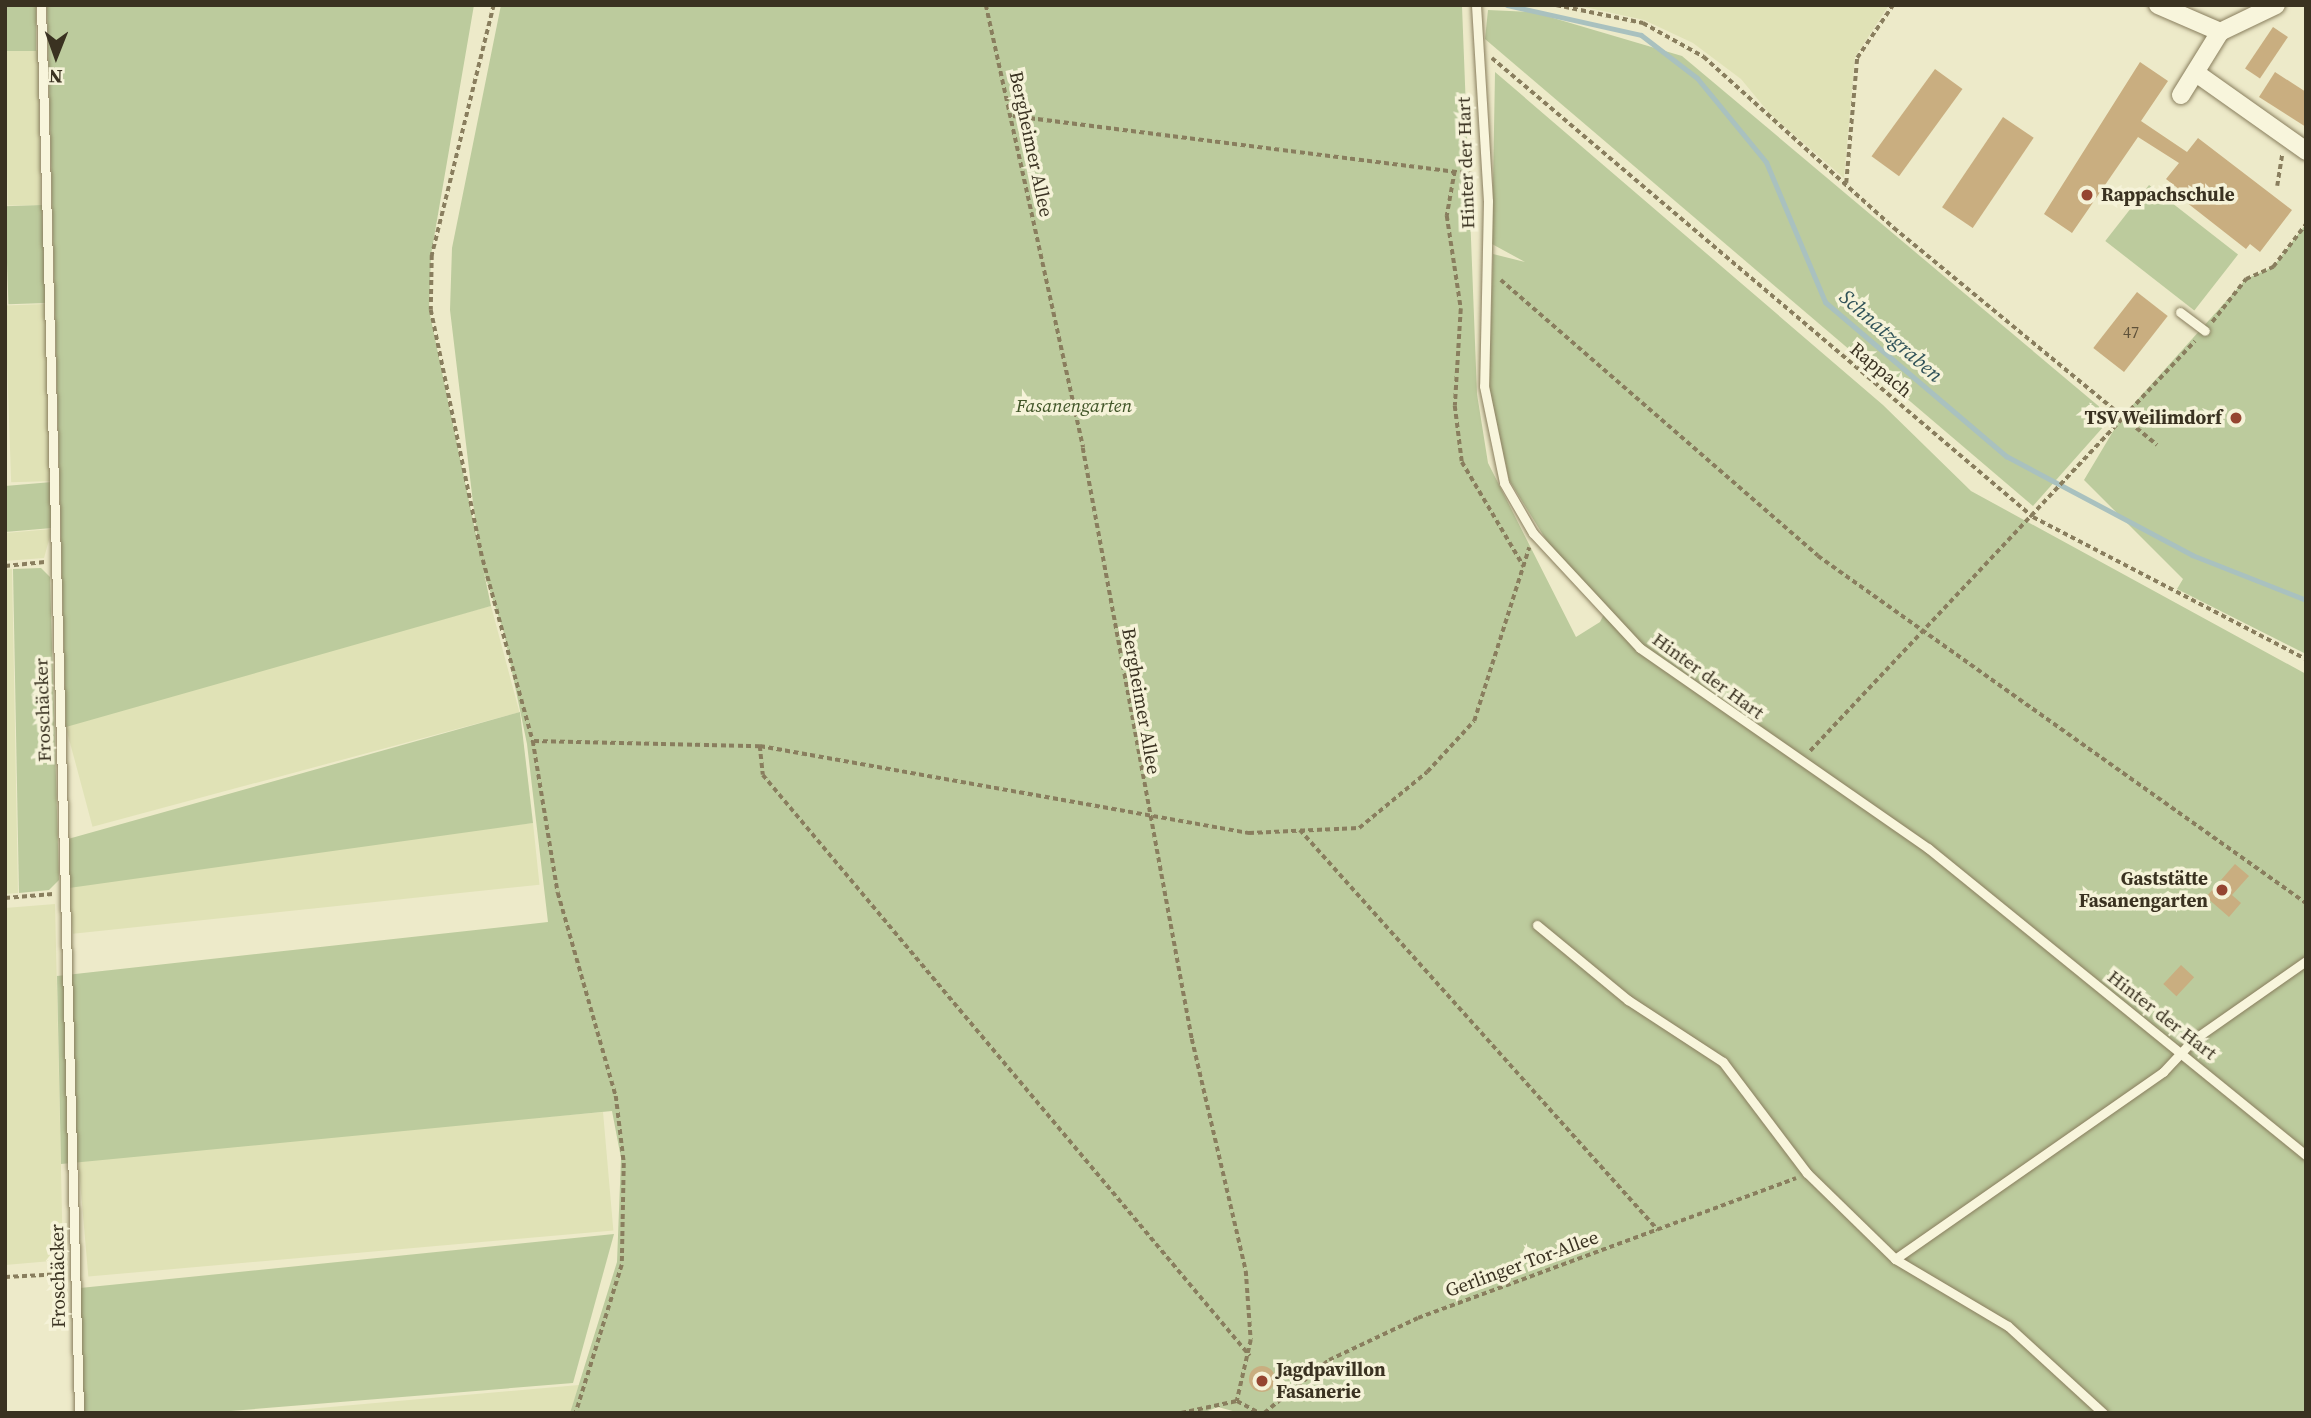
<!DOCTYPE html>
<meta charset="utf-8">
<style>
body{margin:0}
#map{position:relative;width:2311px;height:1418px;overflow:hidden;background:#edeac9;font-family:"Source Serif 4",serif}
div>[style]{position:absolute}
.farmland>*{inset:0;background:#e0e2b6;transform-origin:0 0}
.green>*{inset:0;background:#bccb9d;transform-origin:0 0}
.stream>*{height:5px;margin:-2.5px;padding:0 2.5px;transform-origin:2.5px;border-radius:2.5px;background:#a9c1bf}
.building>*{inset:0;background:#c9ae80;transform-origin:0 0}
.round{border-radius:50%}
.path>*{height:3.5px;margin-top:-1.75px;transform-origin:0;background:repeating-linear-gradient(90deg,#897e5e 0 5px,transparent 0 8.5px)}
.roads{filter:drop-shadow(0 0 2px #897e5e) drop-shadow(0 0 2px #897e5e)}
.service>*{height:9px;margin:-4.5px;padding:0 4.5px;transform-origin:4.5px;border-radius:4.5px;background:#f8f5dc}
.minor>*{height:18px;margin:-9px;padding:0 9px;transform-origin:9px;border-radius:9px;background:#f8f5dc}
.dots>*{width:19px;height:19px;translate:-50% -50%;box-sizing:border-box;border:4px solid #f5f2d8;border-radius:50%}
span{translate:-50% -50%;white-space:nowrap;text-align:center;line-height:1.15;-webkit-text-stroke:7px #f5f2d8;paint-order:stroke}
.number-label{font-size:16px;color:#5e5139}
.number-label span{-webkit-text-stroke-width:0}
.street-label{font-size:19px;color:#3a3221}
.poi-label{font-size:19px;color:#3a3221;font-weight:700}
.left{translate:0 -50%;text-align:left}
.right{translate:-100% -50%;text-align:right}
.park-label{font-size:19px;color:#415528;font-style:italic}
.water-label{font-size:21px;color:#315359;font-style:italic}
.frame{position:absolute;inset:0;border:7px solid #3a3221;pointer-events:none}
.north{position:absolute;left:21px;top:21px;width:70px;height:70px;-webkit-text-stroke:5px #f5f2d8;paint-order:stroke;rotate:181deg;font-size:19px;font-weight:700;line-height:28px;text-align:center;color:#3a3221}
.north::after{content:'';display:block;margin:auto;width:24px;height:32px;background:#3a3221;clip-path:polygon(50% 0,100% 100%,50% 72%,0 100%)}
</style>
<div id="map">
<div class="farmland">
<i style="clip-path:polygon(1575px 5px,1889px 5px,1855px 57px,1844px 178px,1770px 114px,1741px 79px,1693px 43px,1644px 20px)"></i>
<i style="left:38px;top:50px;width:155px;height:33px;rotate:89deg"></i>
<i style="left:46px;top:304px;width:177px;height:41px;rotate:88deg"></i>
<i style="clip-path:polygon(52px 529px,44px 558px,5px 561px,5px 533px)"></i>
<i style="clip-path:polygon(12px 569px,18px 893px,5px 894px,5px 570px)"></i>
<i style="left:491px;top:606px;width:110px;height:442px;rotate:75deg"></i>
<i style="left:533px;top:823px;width:62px;height:469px;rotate:84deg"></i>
<i style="clip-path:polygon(55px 904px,63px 1260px,5px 1265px,5px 908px)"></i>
<i style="left:603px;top:1112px;width:119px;height:527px;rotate:85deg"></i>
<i style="clip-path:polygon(579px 1385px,570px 1413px,263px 1413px)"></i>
</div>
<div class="green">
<i style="left:5px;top:5px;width:31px;height:46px"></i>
<i style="clip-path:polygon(47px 5px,474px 5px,431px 255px,429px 310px,491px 606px,66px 727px)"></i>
<i style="clip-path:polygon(501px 5px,1462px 6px,1477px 394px,1488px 463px,1576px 637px,1600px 622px,1606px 610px,1558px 559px,1509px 480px,1489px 387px,1493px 254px,1525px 262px,1492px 244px,1495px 72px,1883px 405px,1971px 491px,2306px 674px,2306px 1413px,1240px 1413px,1218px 1407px,1202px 1413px,570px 1413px,617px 1262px,621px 1158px,612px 1111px,61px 1164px,57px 976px,548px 922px,527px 744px,504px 633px,480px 561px,450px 310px,452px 248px)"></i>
<i style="clip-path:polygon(1488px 10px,1533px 12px,1682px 56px,2102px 409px,2104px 426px,2033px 506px,1485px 39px)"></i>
<i style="left:2149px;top:185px;width:113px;height:71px;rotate:38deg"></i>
<i style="left:42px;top:205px;width:98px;height:37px;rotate:88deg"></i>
<i style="clip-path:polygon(2306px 224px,2306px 654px,2177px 589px,2183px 579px,2084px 480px,2121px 418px,2246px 279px,2273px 267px)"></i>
<i style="clip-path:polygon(52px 482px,52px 528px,5px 532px,5px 486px)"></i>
<i style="clip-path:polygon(41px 568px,50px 577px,59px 880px,49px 890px,19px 893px,13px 569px)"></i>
<i style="clip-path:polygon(520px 712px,533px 823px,69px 888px,68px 839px)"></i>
<i style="clip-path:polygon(614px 1234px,573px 1383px,206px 1413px,83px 1413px,80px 1288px)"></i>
</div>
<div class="stream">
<i style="left:1507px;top:5px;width:137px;rotate:12.6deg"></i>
<i style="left:1641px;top:35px;width:71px;rotate:37.5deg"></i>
<i style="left:1697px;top:78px;width:109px;rotate:50.6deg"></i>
<i style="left:1766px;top:162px;width:152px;rotate:67.1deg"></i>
<i style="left:1825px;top:302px;width:238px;rotate:40.4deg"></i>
<i style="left:2006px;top:456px;width:211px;rotate:28deg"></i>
<i style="left:2192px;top:555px;width:123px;rotate:21.5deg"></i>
</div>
<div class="building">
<i style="left:2273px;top:27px;width:18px;height:50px;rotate:34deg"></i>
<i style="clip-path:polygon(2140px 62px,2168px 81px,2141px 121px,2187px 152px,2198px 138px,2292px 210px,2260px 252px,2250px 244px,2246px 249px,2186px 202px,2189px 197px,2166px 179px,2179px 163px,2138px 137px,2072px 233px,2044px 214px)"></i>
<i style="left:1935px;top:69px;width:34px;height:108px;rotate:36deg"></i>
<i style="clip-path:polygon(2275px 72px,2306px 92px,2306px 127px,2259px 97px)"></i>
<i style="left:2003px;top:117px;width:37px;height:109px;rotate:34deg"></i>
<i style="left:2137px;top:292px;width:39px;height:71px;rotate:38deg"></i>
<i style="clip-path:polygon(2235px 864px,2249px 876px,2232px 895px,2241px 903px,2229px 917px,2206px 897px)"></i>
<i style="left:2181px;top:965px;width:18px;height:26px;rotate:43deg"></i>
<i class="round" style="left:1249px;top:1366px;width:26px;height:26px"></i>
</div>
<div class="path">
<i style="left:494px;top:5px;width:258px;rotate:103.9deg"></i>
<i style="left:432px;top:255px;width:55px;rotate:91deg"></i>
<i style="left:431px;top:310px;width:255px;rotate:78.3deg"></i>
<i style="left:483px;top:560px;width:188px;rotate:74.6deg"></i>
<i style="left:533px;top:741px;width:154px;rotate:80.7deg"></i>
<i style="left:558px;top:893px;width:211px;rotate:74.1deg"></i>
<i style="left:616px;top:1096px;width:67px;rotate:83.2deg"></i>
<i style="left:624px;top:1163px;width:102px;rotate:91.1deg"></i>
<i style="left:622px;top:1265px;width:155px;rotate:107.3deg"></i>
<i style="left:986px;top:5px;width:453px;rotate:77.6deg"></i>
<i style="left:1083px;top:448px;width:601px;rotate:79.55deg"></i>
<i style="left:1192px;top:1039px;width:238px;rotate:76.9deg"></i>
<i style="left:1246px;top:1271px;width:69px;rotate:85.9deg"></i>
<i style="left:1251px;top:1340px;width:63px;rotate:102.9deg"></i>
<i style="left:1556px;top:5px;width:89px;rotate:11.7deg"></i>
<i style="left:1643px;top:23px;width:70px;rotate:29.1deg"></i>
<i style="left:1704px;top:57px;width:256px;rotate:42deg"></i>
<i style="left:1894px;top:228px;width:341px;rotate:39.5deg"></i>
<i style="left:1492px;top:58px;width:709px;rotate:40.31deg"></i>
<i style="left:2033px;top:517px;width:308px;rotate:27.5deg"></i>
<i style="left:1013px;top:116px;width:465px;rotate:7.2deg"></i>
<i style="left:1455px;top:171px;width:46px;rotate:100.1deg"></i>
<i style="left:1447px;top:216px;width:94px;rotate:81.4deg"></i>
<i style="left:1461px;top:309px;width:97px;rotate:93.5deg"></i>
<i style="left:1455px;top:406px;width:56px;rotate:82.9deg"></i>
<i style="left:1462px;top:462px;width:122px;rotate:59.4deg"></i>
<i style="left:1846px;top:183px;width:125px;rotate:-85deg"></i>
<i style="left:1857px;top:58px;width:64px;rotate:-55.8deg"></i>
<i style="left:2277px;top:186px;width:32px;rotate:-81deg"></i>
<i style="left:1501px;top:280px;width:420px;rotate:41deg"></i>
<i style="left:1818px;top:556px;width:599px;rotate:35.42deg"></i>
<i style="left:2212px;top:322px;width:55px;rotate:-51.7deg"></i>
<i style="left:2246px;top:279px;width:30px;rotate:-24deg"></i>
<i style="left:2273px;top:267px;width:54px;rotate:-52.5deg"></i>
<i style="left:5px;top:566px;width:40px;rotate:-5.7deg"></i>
<i style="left:534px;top:741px;width:226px;rotate:1.3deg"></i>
<i style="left:760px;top:746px;width:497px;rotate:10.1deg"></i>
<i style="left:1249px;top:833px;width:110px;rotate:-2.6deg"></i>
<i style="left:1359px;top:828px;width:88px;rotate:-39.5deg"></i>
<i style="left:1427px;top:772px;width:69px;rotate:-47.3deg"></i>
<i style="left:1474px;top:721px;width:182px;rotate:-72.4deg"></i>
<i style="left:760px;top:746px;width:29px;rotate:84deg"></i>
<i style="left:763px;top:775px;width:758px;rotate:50.03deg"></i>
<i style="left:1810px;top:751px;width:562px;rotate:-46.8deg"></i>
<i style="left:1300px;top:830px;width:537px;rotate:48.17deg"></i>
<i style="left:5px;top:898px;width:48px;rotate:-4.8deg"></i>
<i style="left:5px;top:1277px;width:58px;rotate:-3deg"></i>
<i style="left:1181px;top:1413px;width:57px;rotate:-12.1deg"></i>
<i style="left:1237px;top:1401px;width:26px;rotate:28deg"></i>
<i style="left:1264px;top:1413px;width:84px;rotate:-39.2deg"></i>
<i style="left:1329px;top:1360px;width:98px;rotate:-25.3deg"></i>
<i style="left:1418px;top:1318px;width:403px;rotate:-20.3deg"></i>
</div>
<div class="roads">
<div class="service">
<i style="left:41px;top:5px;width:1409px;rotate:88.45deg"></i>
<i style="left:1476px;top:5px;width:196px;rotate:86.5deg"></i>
<i style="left:1488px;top:201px;width:185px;rotate:91.2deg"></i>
<i style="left:1484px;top:386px;width:99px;rotate:78.3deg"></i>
<i style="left:1504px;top:483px;width:58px;rotate:59.9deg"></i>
<i style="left:1533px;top:533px;width:157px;rotate:47.1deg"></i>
<i style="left:1640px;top:648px;width:351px;rotate:34.8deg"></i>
<i style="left:1928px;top:848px;width:487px;rotate:39.1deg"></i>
<i style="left:2180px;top:312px;width:31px;rotate:37deg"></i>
<i style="left:1537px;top:925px;width:118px;rotate:39.5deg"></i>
<i style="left:1628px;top:1000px;width:113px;rotate:33.1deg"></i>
<i style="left:1723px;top:1062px;width:139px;rotate:52.9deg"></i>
<i style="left:1807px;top:1173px;width:123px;rotate:44.3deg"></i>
<i style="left:1895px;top:1259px;width:131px;rotate:30.7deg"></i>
<i style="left:2008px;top:1326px;width:129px;rotate:42.5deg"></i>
<i style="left:1895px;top:1259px;width:327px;rotate:-34.9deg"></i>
<i style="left:2163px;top:1072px;width:44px;rotate:-46.8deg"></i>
<i style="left:2193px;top:1040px;width:138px;rotate:-35deg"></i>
</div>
<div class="minor">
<i style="left:2158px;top:5px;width:68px;rotate:23.5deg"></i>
<i style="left:2220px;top:32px;width:62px;rotate:-25.7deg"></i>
<i style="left:2196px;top:73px;width:135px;rotate:35.3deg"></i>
<i style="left:2181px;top:95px;width:74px;rotate:-58.2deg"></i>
</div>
</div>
<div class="dots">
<i style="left:2087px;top:195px;background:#954531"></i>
<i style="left:2236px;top:418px;background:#954531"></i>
<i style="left:2222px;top:890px;background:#954531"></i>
<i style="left:1262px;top:1381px;background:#954531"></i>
</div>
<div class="number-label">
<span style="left:2131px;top:332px">47</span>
</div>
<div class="street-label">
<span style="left:1031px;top:144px;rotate:78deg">Bergheimer Allee</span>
<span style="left:1466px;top:163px;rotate:-92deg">Hinter der Hart</span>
<span style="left:1881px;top:370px;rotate:40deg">Rappach</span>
<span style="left:1708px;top:676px;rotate:36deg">Hinter der Hart</span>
<span style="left:1141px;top:701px;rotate:80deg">Bergheimer Allee</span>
<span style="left:43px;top:710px;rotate:-92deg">Froschäcker</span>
<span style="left:2162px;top:1015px;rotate:38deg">Hinter der Hart</span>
<span style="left:1522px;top:1264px;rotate:-20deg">Gerlinger Tor-Allee</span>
<span style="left:58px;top:1276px;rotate:-91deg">Froschäcker</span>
</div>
<div class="poi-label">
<span class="left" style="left:2101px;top:195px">Rappachschule</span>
<span class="right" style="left:2222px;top:418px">TSV Weilimdorf</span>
<span class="right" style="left:2208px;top:890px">Gaststätte<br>Fasanengarten</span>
<span class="left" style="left:1276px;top:1381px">Jagdpavillon<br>Fasanerie</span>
</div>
<div class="park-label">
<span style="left:1074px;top:406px">Fasanengarten</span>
</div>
<div class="water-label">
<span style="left:1891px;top:336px;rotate:41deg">Schnatzgraben</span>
</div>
<div class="frame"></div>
<div class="north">N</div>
</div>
